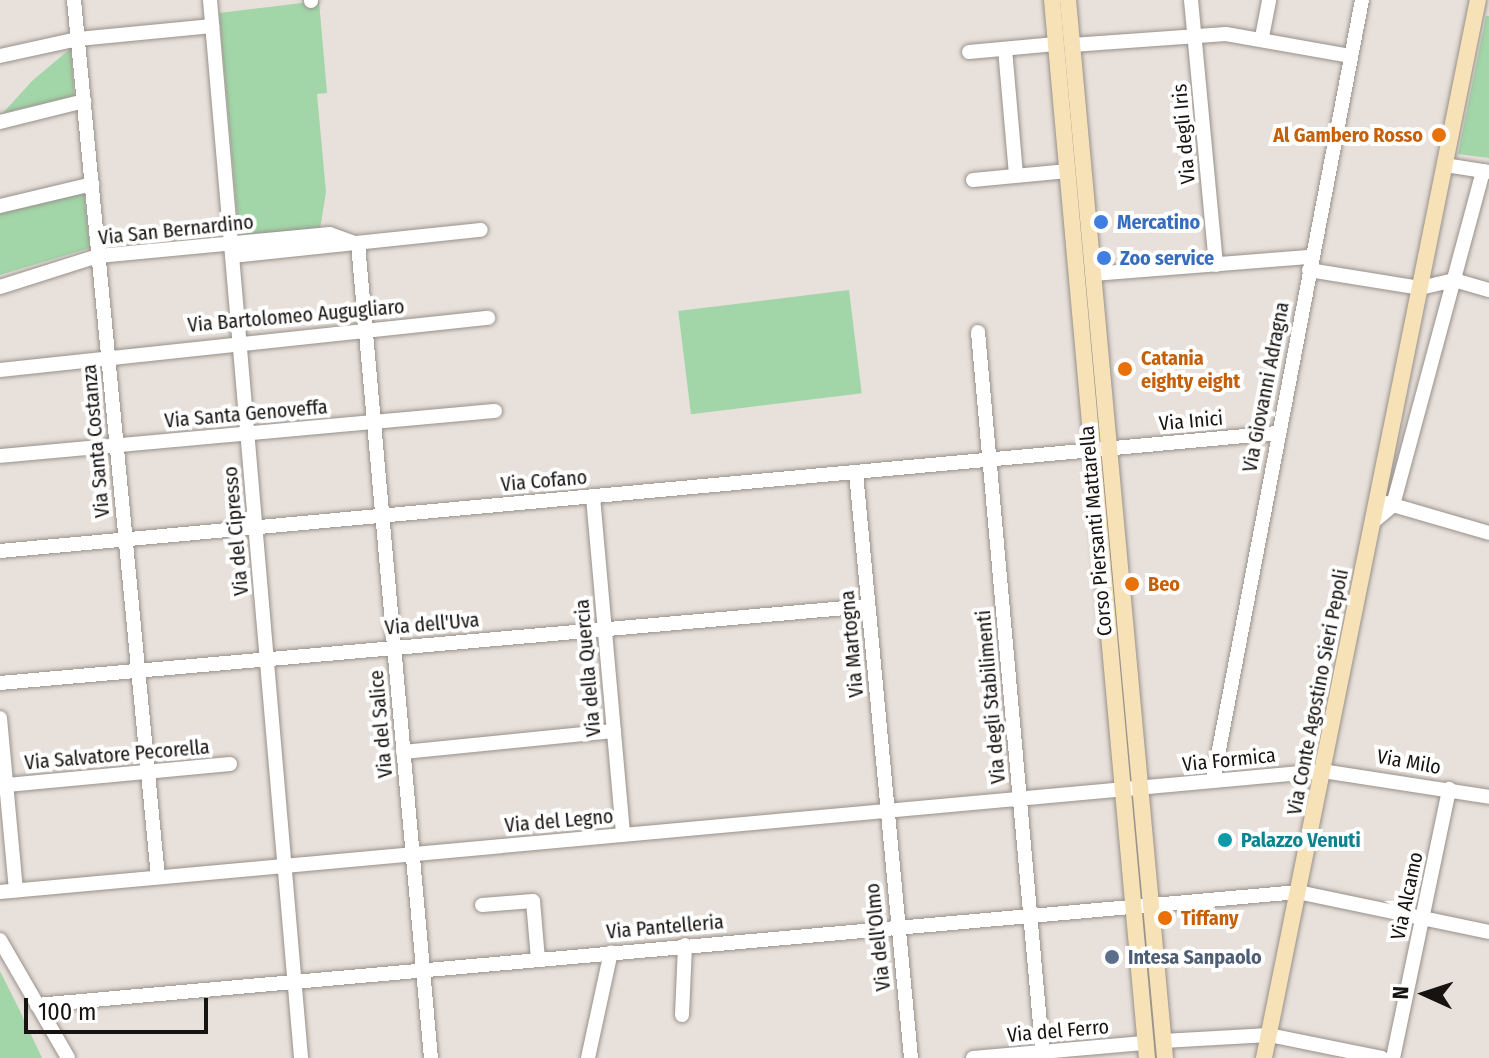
<!DOCTYPE html>
<style>
body{margin:0}
#map{position:relative;width:1489px;height:1058px;overflow:hidden;background:#e8e0da;font-family:"Fira Sans Condensed",sans-serif}
div>[style]{position:absolute}
.green>*{inset:0;background:#a2d5a8;transform-origin:0 0}
.roads{filter:drop-shadow(0 0 2px #98918b) drop-shadow(0 0 2px #98918b)}
.minor>*{height:14px;margin:-7px;padding:0 7px;transform-origin:7px;border-radius:7px;background:#fff}
.major>*{height:16px;margin:-8px;padding:0 8px;transform-origin:8px;border-radius:8px;background:#f7e2b7}
.dots>*{width:22px;height:22px;translate:-50% -50%;box-sizing:border-box;border:4px solid #fff;border-radius:50%}
span{translate:-50% -50%;white-space:nowrap;text-align:center;line-height:1.15;-webkit-text-stroke:8px #fff;paint-order:stroke}
.street-label{font-size:20px;color:#161311}
.food-label{font-size:20px;color:#c56008;font-weight:700}
.right{translate:-100% -50%;text-align:right}
.left{translate:0 -50%;text-align:left}
.shop-label{font-size:20px;color:#366cbe;font-weight:700}
.culture-label{font-size:20px;color:#0d838f;font-weight:700}
.service-label{font-size:20px;color:#4e5e75;font-weight:700}
.north{position:absolute;left:1385px;top:954px;width:80px;height:80px;-webkit-text-stroke:6px #fff;paint-order:stroke;rotate:273deg;font-size:22px;font-weight:700;line-height:32px;text-align:center;color:#161311}
.north::after{content:'';display:block;margin:auto;width:28px;height:36px;background:#161311;clip-path:polygon(50% 0,100% 100%,50% 72%,0 100%)}
.scale{position:absolute;left:24px;top:998px;width:184px;height:36px;box-sizing:border-box;border:4px solid #161311;border-top:0;padding-left:10px;font-size:24px;line-height:28px;white-space:nowrap;color:#161311;-webkit-text-stroke:6px #fff;paint-order:stroke}
</style>
<div id="map">
<div class="green">
<i style="clip-path:polygon(319px 1px,327px 93px,317px 94px,326px 192px,320px 229px,239px 235px,219px 13px)"></i>
<i style="clip-path:polygon(1486px 16px,1489px 16px,1489px 158px,1458px 154px)"></i>
<i style="clip-path:polygon(71px 48px,74px 96px,3px 113px,32px 81px)"></i>
<i style="clip-path:polygon(84px 193px,90px 248px,0 275px,0 212px)"></i>
<i style="left:849px;top:290px;width:104px;height:172px;rotate:83deg"></i>
<i style="clip-path:polygon(0 971px,18px 1007px,42px 1058px,0 1058px)"></i>
</div>
<div class="roads">
<div class="minor">
<i style="left:74px;top:0;width:881px;rotate:84.53deg"></i>
<i style="left:210px;top:0;width:1062px;rotate:85.08deg"></i>
<i style="left:311px;top:0;width:1px;rotate:90deg"></i>
<i style="left:1191px;top:0;width:266px;rotate:84.6deg"></i>
<i style="left:1262px;top:37px;width:38px;rotate:-79deg"></i>
<i style="left:1072px;top:45px;width:154px;rotate:-4.1deg"></i>
<i style="left:1226px;top:34px;width:127px;rotate:10deg"></i>
<i style="left:1005px;top:49px;width:127px;rotate:85deg"></i>
<i style="left:969px;top:52px;width:87px;rotate:-5.3deg"></i>
<i style="left:0;top:56px;width:80px;rotate:-12.3deg"></i>
<i style="left:78px;top:39px;width:135px;rotate:-5.5deg"></i>
<i style="left:0;top:122px;width:87px;rotate:-14deg"></i>
<i style="left:1445px;top:165px;width:45px;rotate:9deg"></i>
<i style="left:973px;top:180px;width:95px;rotate:-5.4deg"></i>
<i style="left:0;top:206px;width:95px;rotate:-13.4deg"></i>
<i style="left:358px;top:244px;width:817px;rotate:84.88deg"></i>
<i style="left:232px;top:256px;width:250px;rotate:-6deg"></i>
<i style="left:1309px;top:270px;width:112px;rotate:9.2deg"></i>
<i style="left:1420px;top:288px;width:35px;rotate:-13deg"></i>
<i style="left:1454px;top:280px;width:36px;rotate:16deg"></i>
<i style="left:1093px;top:274px;width:219px;rotate:-4.5deg"></i>
<i style="left:0;top:287px;width:103px;rotate:-17.6deg"></i>
<i style="left:98px;top:256px;width:233px;rotate:-5.4deg"></i>
<i style="left:330px;top:234px;width:30px;rotate:20deg"></i>
<i style="left:978px;top:332px;width:729px;rotate:84.88deg"></i>
<i style="left:0;top:370px;width:491px;rotate:-6.1deg"></i>
<i style="left:0;top:456px;width:497px;rotate:-5.2deg"></i>
<i style="left:856px;top:473px;width:588px;rotate:84.63deg"></i>
<i style="left:593px;top:497px;width:339px;rotate:84.9deg"></i>
<i style="left:1386px;top:503px;width:107px;rotate:16.2deg"></i>
<i style="left:1373px;top:522px;width:26px;rotate:-40deg"></i>
<i style="left:1393px;top:505px;width:346px;rotate:-74.9deg"></i>
<i style="left:0;top:551px;width:1283px;rotate:-5.28deg"></i>
<i style="left:0;top:683px;width:871px;rotate:-5.07deg"></i>
<i style="left:0;top:718px;width:173px;rotate:84.7deg"></i>
<i style="left:403px;top:752px;width:212px;rotate:-5.7deg"></i>
<i style="left:1213px;top:781px;width:795px;rotate:-79.2deg"></i>
<i style="left:7px;top:785px;width:224px;rotate:-5.4deg"></i>
<i style="left:0;top:892px;width:1328px;rotate:-5.23deg"></i>
<i style="left:1322px;top:771px;width:169px;rotate:8.8deg"></i>
<i style="left:482px;top:905px;width:51px;rotate:-4.5deg"></i>
<i style="left:533px;top:901px;width:58px;rotate:85.1deg"></i>
<i style="left:0;top:940px;width:136px;rotate:60deg"></i>
<i style="left:37px;top:1005px;width:1266px;rotate:-5.12deg"></i>
<i style="left:1298px;top:892px;width:195px;rotate:11.8deg"></i>
<i style="left:682px;top:1015px;width:70px;rotate:-87.5deg"></i>
<i style="left:1163px;top:1041px;width:106px;rotate:-3.2deg"></i>
<i style="left:1269px;top:1035px;width:115px;rotate:11.5deg"></i>
<i style="left:588px;top:1058px;width:108px;rotate:-77.8deg"></i>
<i style="left:973px;top:1058px;width:174px;rotate:-5deg"></i>
<i style="left:1393px;top:1058px;width:275px;rotate:-78.2deg"></i>
</div>
<div class="major">
<i style="left:1052px;top:0;width:1062px;rotate:84.87deg"></i>
<i style="left:1068px;top:0;width:1062px;rotate:84.76deg"></i>
<i style="left:1264px;top:1058px;width:1079px;rotate:-78.57deg"></i>
</div>
</div>
<div class="dots">
<i style="left:1439px;top:135px;background:#e8710a"></i>
<i style="left:1101px;top:222px;background:#3f7fe0"></i>
<i style="left:1104px;top:258px;background:#3f7fe0"></i>
<i style="left:1125px;top:369px;background:#e8710a"></i>
<i style="left:1132px;top:584px;background:#e8710a"></i>
<i style="left:1225px;top:840px;background:#0f9aa8"></i>
<i style="left:1165px;top:918px;background:#e8710a"></i>
<i style="left:1112px;top:957px;background:#5c6f8a"></i>
</div>
<div class="street-label">
<span style="left:1184px;top:134px;rotate:-95deg">Via degli Iris</span>
<span style="left:176px;top:230px;rotate:-6deg">Via San Bernardino</span>
<span style="left:296px;top:316px;rotate:-5deg">Via Bartolomeo Augugliaro</span>
<span style="left:1266px;top:387px;rotate:-79deg">Via Giovanni Adragna</span>
<span style="left:246px;top:414px;rotate:-5deg">Via Santa Genoveffa</span>
<span style="left:1191px;top:421px;rotate:-5deg">Via Inici</span>
<span style="left:96px;top:441px;rotate:-95deg">Via Santa Costanza</span>
<span style="left:544px;top:481px;rotate:-5deg">Via Cofano</span>
<span style="left:236px;top:531px;rotate:-95deg">Via del Cipresso</span>
<span style="left:1096px;top:531px;rotate:-95deg">Corso Piersanti Mattarella</span>
<span style="left:432px;top:624px;rotate:-5deg">Via dell'Uva</span>
<span style="left:852px;top:644px;rotate:-95deg">Via Martogna</span>
<span style="left:588px;top:668px;rotate:-95deg">Via della Quercia</span>
<span style="left:1318px;top:692px;rotate:-79deg">Via Conte Agostino Sieri Pepoli</span>
<span style="left:991px;top:697px;rotate:-95deg">Via degli Stabilimenti</span>
<span style="left:381px;top:724px;rotate:-95deg">Via del Salice</span>
<span style="left:117px;top:755px;rotate:-5deg">Via Salvatore Pecorella</span>
<span style="left:1229px;top:760px;rotate:-6deg">Via Formica</span>
<span style="left:1409px;top:762px;rotate:10deg">Via Milo</span>
<span style="left:559px;top:821px;rotate:-5deg">Via del Legno</span>
<span style="left:1407px;top:896px;rotate:-78deg">Via Alcamo</span>
<span style="left:665px;top:927px;rotate:-5deg">Via Pantelleria</span>
<span style="left:878px;top:937px;rotate:-96deg">Via dell'Olmo</span>
<span style="left:1058px;top:1031px;rotate:-5deg">Via del Ferro</span>
</div>
<div class="food-label">
<span class="right" style="left:1423px;top:135px">Al Gambero Rosso</span>
<span class="left" style="left:1141px;top:370px">Catania<br>eighty eight</span>
<span class="left" style="left:1148px;top:584px">Beo</span>
<span class="left" style="left:1181px;top:918px">Tiffany</span>
</div>
<div class="shop-label">
<span class="left" style="left:1117px;top:222px">Mercatino</span>
<span class="left" style="left:1120px;top:258px">Zoo service</span>
</div>
<div class="culture-label">
<span class="left" style="left:1241px;top:840px">Palazzo Venuti</span>
</div>
<div class="service-label">
<span class="left" style="left:1128px;top:957px">Intesa Sanpaolo</span>
</div>
<div class="north">N</div>
<div class="scale">100 m</div>
</div>
